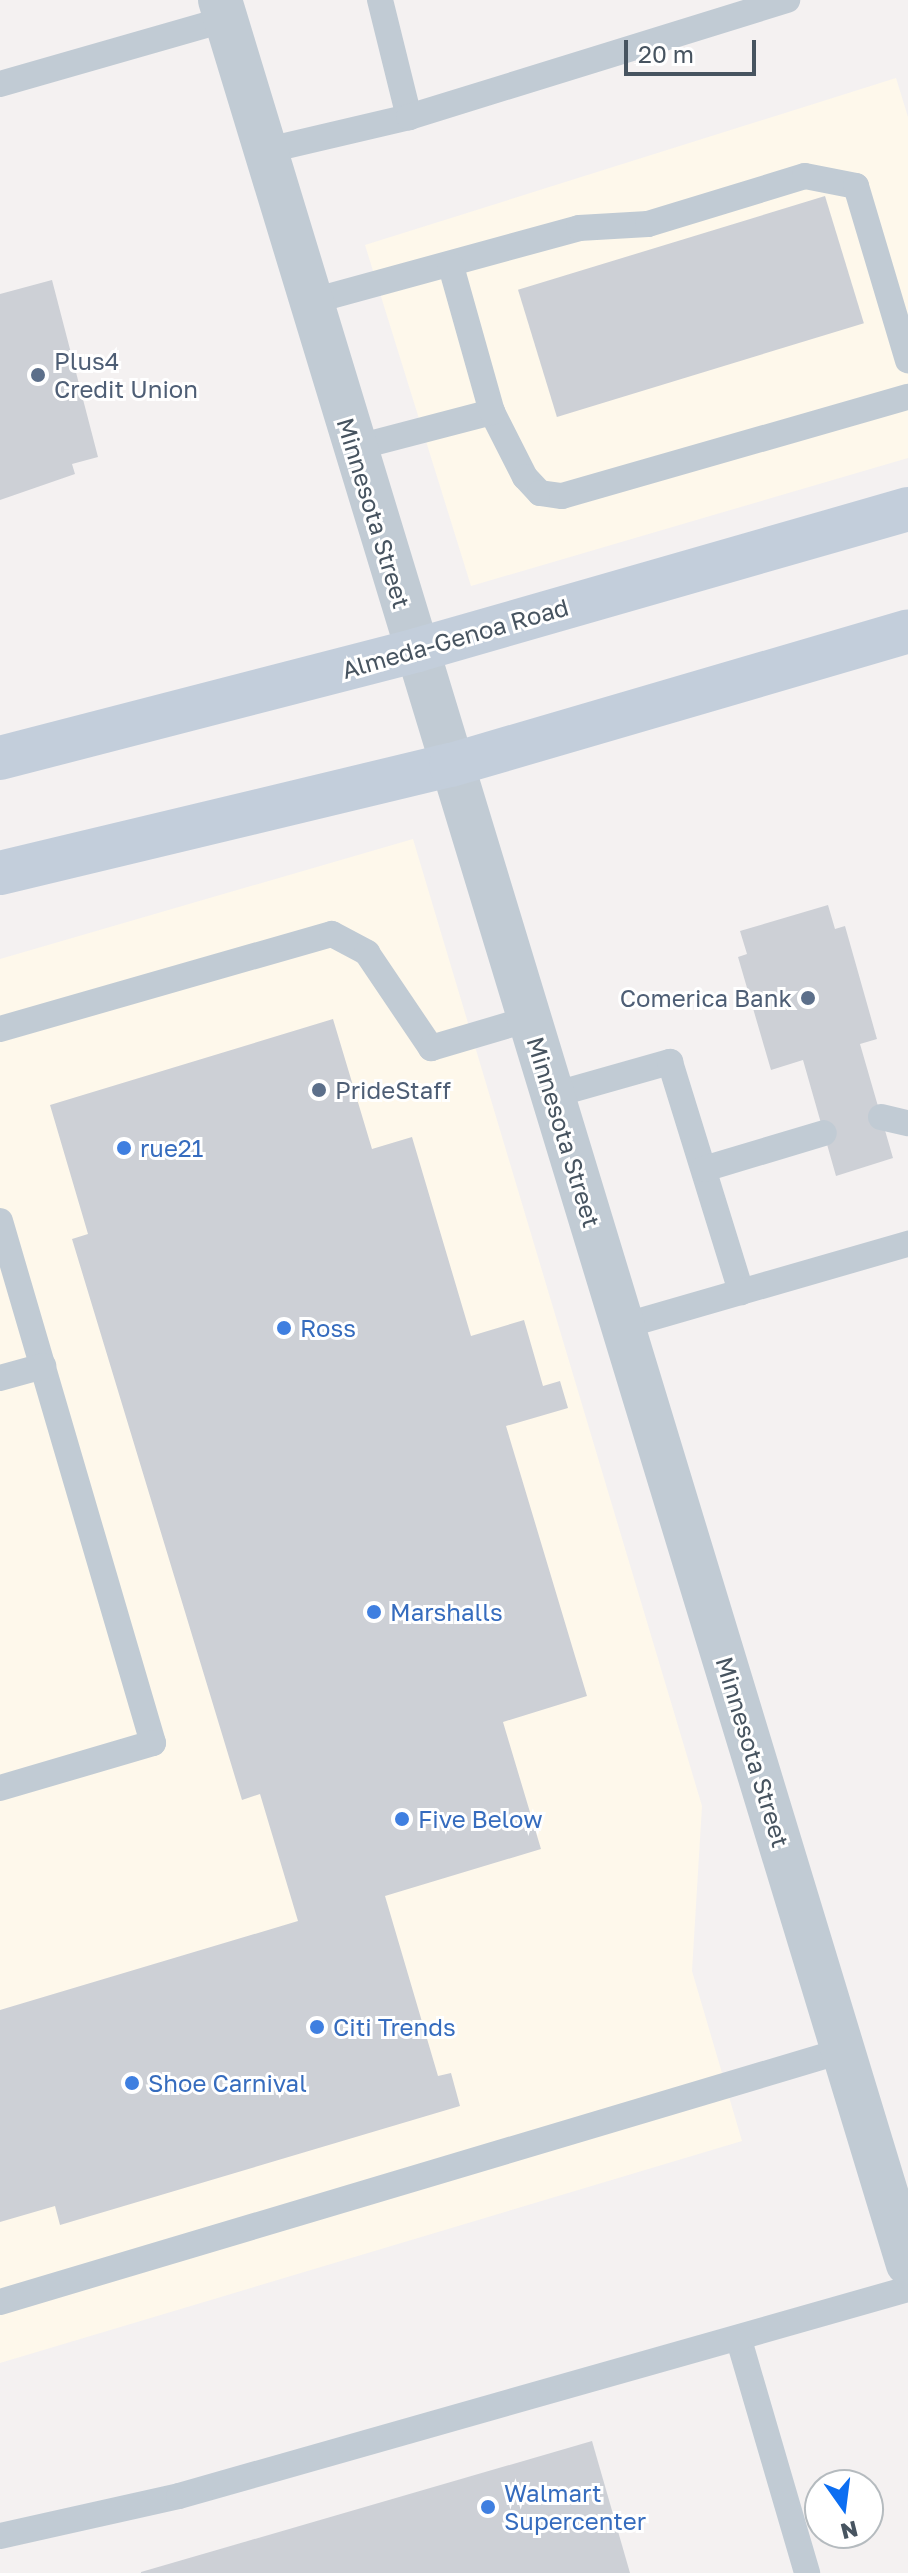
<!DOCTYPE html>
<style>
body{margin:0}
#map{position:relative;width:908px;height:2573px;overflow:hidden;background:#f4f1f1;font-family:"Golos Text",sans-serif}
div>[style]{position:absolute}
.commercial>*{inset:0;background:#fef8eb}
.building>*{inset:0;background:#cdd0d6;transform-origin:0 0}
.lane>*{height:26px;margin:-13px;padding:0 13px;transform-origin:13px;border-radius:13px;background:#c1cbd4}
.street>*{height:44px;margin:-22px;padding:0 22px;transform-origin:22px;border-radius:22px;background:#c1cbd4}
.secondary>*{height:44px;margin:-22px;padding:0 22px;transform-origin:22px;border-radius:22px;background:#c3cedb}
.dots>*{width:22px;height:22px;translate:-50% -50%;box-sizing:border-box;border:4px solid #fff;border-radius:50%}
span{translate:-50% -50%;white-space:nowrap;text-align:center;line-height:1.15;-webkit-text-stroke:6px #fff;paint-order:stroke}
.service-label{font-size:24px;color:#4e5e75}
.left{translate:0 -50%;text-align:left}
.right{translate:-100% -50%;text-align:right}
.street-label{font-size:24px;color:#475460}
.shop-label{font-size:24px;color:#366cbe}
.north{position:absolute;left:804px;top:2469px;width:80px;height:80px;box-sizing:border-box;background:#fff;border:2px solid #b5bbbf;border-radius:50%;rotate:166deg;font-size:22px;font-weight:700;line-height:32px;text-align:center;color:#475460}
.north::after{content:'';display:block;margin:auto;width:28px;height:36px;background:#0c6ef2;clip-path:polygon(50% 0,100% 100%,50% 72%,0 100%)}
.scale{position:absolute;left:624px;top:40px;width:132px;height:36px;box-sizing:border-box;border:4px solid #475460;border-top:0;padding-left:10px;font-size:24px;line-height:28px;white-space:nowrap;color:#475460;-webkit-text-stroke:6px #fff;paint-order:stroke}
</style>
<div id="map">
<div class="commercial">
<i style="clip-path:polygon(896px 78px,908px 117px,908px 458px,471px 586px,365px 245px)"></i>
<i style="clip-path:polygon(413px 839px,702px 1806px,692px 1971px,742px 2141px,0 2363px,0 959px)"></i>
</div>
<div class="building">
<i style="left:825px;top:196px;width:133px;height:321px;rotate:73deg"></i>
<i style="clip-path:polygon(52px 280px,98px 457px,72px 464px,75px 474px,0 500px,0 294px)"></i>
<i style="clip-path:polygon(828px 905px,835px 929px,845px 926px,877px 1039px,860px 1044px,893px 1158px,836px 1176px,803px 1060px,771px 1070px,738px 957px,747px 954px,740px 931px)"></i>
<i style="clip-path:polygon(333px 1019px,372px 1149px,412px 1137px,471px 1336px,524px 1320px,543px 1386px,560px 1381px,568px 1408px,506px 1426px,587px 1696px,503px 1722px,541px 1849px,385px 1896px,438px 2076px,451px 2073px,460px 2106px,60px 2225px,55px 2206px,0 2222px,0 2010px,298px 1921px,260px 1794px,242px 1800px,72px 1239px,88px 1234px,50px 1105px)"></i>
<i style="clip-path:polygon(592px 2441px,630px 2573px,141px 2573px,141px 2572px)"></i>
</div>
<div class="lane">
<i style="left:380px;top:0;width:121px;rotate:76.1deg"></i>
<i style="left:0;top:84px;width:235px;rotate:-16deg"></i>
<i style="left:264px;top:151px;width:149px;rotate:-13.2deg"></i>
<i style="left:409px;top:117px;width:396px;rotate:-17.2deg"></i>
<i style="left:309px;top:302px;width:280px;rotate:-15.3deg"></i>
<i style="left:579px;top:228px;width:69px;rotate:-3.3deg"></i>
<i style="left:648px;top:224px;width:164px;rotate:-17deg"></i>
<i style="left:805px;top:176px;width:52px;rotate:11.1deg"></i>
<i style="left:856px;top:186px;width:182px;rotate:73.4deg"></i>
<i style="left:492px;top:412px;width:73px;rotate:63.1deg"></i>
<i style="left:525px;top:477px;width:22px;rotate:47deg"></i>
<i style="left:540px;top:493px;width:22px;rotate:8deg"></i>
<i style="left:562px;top:496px;width:360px;rotate:-16deg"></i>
<i style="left:354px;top:448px;width:143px;rotate:-14.6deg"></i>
<i style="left:492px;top:412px;width:152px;rotate:-105.7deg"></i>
<i style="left:0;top:1029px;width:345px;rotate:-16deg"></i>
<i style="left:332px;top:934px;width:40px;rotate:28deg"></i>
<i style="left:367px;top:953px;width:115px;rotate:56deg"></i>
<i style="left:431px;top:1048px;width:102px;rotate:-16.5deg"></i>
<i style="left:553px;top:1095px;width:122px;rotate:-15.8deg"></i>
<i style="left:670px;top:1062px;width:241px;rotate:72.8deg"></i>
<i style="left:881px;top:1117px;width:28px;rotate:13deg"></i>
<i style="left:704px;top:1169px;width:125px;rotate:-16.7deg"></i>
<i style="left:0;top:1221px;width:544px;rotate:73.66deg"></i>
<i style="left:153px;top:1743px;width:159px;rotate:163.6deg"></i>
<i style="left:623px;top:1326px;width:297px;rotate:-16.1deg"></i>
<i style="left:0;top:1378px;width:45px;rotate:-15.6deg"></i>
<i style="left:0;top:2302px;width:882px;rotate:-16.61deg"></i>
<i style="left:739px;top:2340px;width:243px;rotate:73.7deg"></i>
<i style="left:0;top:2536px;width:183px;rotate:-12.6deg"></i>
<i style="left:179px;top:2496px;width:758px;rotate:-15.85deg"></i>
</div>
<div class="street">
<i style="left:220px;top:0;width:2366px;rotate:73.1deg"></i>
</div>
<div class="secondary">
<i style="left:0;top:758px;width:431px;rotate:-14.5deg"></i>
<i style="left:417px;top:650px;width:511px;rotate:-16.02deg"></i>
<i style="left:0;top:873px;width:464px;rotate:-13.5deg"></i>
<i style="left:451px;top:765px;width:476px;rotate:-16.3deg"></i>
</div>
<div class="dots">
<i style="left:38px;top:375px;background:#5c6f8a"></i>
<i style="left:808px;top:998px;background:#5c6f8a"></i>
<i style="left:319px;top:1090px;background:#5c6f8a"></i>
<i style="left:124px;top:1148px;background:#3f7fe0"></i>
<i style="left:284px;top:1328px;background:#3f7fe0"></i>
<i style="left:374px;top:1612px;background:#3f7fe0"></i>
<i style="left:402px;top:1819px;background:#3f7fe0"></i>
<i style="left:317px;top:2027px;background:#3f7fe0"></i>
<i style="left:132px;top:2083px;background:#3f7fe0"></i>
<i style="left:488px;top:2507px;background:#3f7fe0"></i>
</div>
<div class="service-label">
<span class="left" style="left:54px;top:375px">Plus4<br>Credit Union</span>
<span class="right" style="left:792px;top:998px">Comerica Bank</span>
<span class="left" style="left:335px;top:1090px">PrideStaff</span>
</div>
<div class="street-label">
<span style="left:374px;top:513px;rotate:73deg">Minnesota Street</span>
<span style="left:455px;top:638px;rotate:-16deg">Almeda-Genoa Road</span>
<span style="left:564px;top:1132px;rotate:73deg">Minnesota Street</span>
<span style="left:753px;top:1752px;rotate:73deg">Minnesota Street</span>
</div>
<div class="shop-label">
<span class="left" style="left:140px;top:1148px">rue21</span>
<span class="left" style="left:300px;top:1328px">Ross</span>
<span class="left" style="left:390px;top:1612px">Marshalls</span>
<span class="left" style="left:418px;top:1819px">Five Below</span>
<span class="left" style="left:333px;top:2027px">Citi Trends</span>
<span class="left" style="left:148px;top:2083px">Shoe Carnival</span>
<span class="left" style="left:504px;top:2507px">Walmart<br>Supercenter</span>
</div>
<div class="north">N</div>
<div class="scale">20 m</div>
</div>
